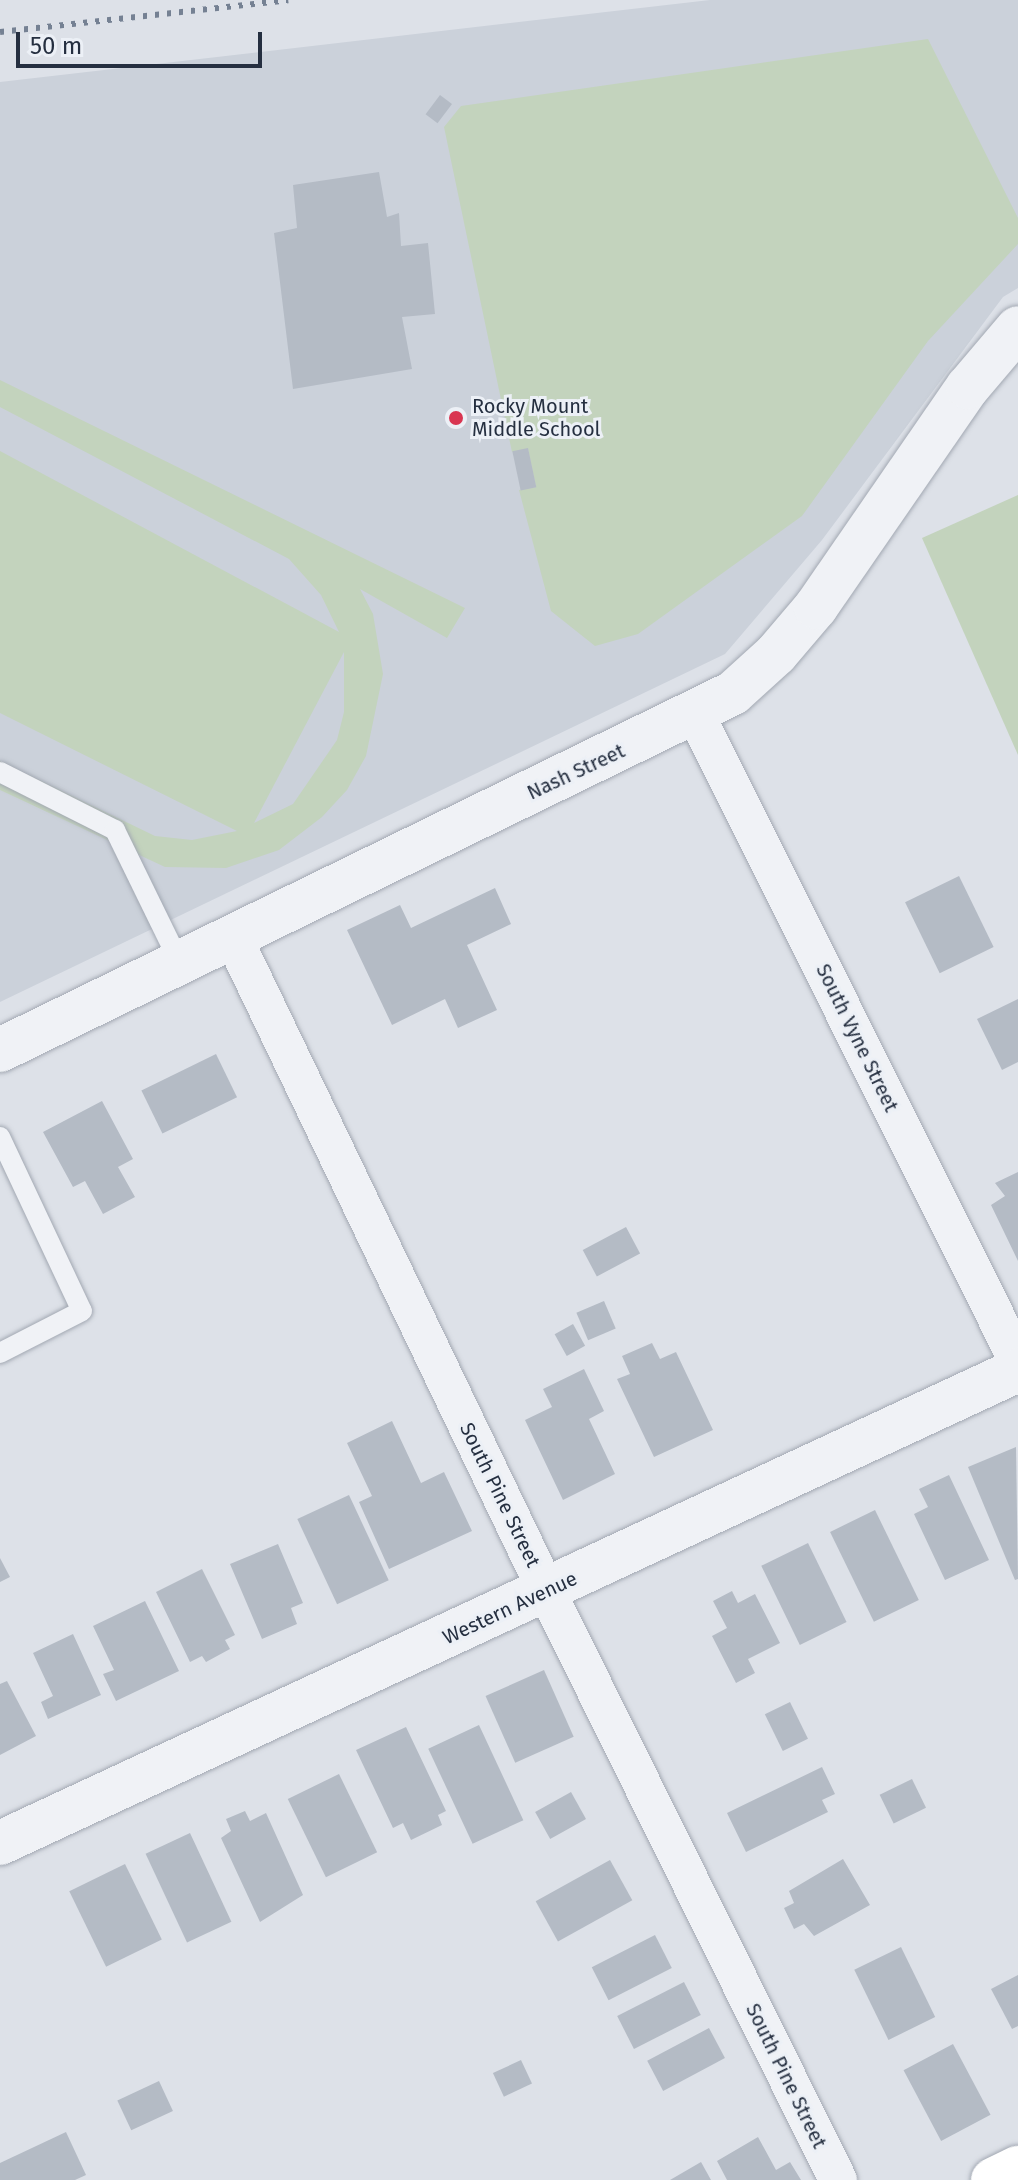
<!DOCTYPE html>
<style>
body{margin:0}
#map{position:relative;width:1018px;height:2180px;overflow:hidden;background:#dde1e8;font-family:"Fira Sans",sans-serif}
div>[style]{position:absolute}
.built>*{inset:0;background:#cbd1da}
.green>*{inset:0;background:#c3d3bd}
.building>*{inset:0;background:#b4bbc5;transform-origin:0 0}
.roads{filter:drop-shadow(0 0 2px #a2a8b2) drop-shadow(0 0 2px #a2a8b2)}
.service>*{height:20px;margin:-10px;padding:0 10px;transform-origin:10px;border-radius:10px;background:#f0f2f6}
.minor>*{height:38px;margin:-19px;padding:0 19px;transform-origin:19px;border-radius:19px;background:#f0f2f6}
.tertiary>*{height:44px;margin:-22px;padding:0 22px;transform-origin:22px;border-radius:22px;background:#f0f2f6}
.primary>*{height:44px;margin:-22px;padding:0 22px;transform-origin:22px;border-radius:22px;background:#fff}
.rail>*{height:6px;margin-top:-3px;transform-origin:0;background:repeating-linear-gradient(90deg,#758193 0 4px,transparent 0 12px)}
.dots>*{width:22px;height:22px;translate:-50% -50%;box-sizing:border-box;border:4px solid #ecf0f6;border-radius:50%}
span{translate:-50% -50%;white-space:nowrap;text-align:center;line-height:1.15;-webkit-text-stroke:6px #ecf0f6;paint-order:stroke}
.poi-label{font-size:20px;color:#252f40}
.left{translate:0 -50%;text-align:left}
.street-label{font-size:20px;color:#252f40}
.scale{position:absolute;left:16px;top:32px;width:246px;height:36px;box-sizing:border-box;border:4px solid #252f40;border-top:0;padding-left:10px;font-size:24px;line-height:28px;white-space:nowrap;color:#252f40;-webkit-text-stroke:6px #ecf0f6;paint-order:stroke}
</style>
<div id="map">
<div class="built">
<i style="clip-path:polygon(710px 0,1018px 0,1018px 288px,1003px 297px,822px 540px,725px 654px,0 1002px,0 82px)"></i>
</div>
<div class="green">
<i style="clip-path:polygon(928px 39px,1018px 218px,1018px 244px,928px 341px,802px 516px,638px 634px,595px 646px,551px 611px,519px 490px,536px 487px,528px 449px,512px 452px,444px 127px,461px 106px)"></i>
<i style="clip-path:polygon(evenodd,0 380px,465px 608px,447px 638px,360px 589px,373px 614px,383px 674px,366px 756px,347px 790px,322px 817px,279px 850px,226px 868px,165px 867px,0 790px,0 761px,155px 836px,192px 840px,237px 831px,0 713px,0 451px,339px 632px,321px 595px,289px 559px,0 407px,0 380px,344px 652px,344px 712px,337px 740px,293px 804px,254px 823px,344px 652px)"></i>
<i style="clip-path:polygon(1018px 495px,1018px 755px,922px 538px)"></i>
</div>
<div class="building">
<i style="left:440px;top:95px;width:15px;height:24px;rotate:37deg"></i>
<i style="clip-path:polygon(379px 172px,387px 217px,399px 213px,401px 246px,428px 243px,435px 314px,402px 317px,412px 369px,293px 389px,274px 233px,297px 228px,293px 185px)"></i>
<i style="left:528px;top:448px;width:40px;height:16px;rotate:78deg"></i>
<i style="left:959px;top:876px;width:79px;height:60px;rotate:64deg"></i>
<i style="clip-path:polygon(495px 888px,511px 924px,467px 945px,497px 1010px,458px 1028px,445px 999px,392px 1025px,347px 930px,400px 905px,411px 928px)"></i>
<i style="clip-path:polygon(1018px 999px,1018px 1062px,1002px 1070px,977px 1019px)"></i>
<i style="left:216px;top:1054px;width:48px;height:83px;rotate:64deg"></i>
<i style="clip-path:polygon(102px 1101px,133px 1159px,118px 1167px,135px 1197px,103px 1214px,85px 1181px,73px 1187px,43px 1132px)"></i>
<i style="clip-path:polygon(1018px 1172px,1018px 1261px,991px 1205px,1005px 1196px,995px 1183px)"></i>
<i style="left:626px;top:1227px;width:30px;height:49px;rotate:62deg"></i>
<i style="left:604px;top:1301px;width:30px;height:30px;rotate:67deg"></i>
<i style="left:573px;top:1324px;width:25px;height:21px;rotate:61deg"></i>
<i style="clip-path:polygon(652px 1343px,660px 1359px,676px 1352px,713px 1430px,654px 1457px,617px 1379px,630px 1374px,622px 1356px)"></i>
<i style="clip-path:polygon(584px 1369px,604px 1411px,589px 1419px,615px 1474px,563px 1500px,525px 1420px,552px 1407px,543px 1389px)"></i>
<i style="clip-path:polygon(392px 1421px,421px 1483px,444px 1472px,472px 1531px,389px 1569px,359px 1502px,372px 1496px,347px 1443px)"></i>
<i style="clip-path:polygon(1016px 1447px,1018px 1579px,1015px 1580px,968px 1467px)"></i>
<i style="clip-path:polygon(949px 1475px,989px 1560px,945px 1580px,914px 1514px,928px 1507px,919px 1489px)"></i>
<i style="left:349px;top:1495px;width:94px;height:57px;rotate:65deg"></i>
<i style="left:875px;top:1510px;width:100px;height:50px;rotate:64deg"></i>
<i style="left:808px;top:1543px;width:88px;height:52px;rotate:64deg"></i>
<i style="clip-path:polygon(278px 1544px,303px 1603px,291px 1608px,297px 1624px,262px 1639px,230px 1564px)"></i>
<i style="clip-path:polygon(0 1558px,10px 1577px,0 1582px)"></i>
<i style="clip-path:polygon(202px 1569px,235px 1635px,225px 1640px,230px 1649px,206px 1662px,202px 1656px,190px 1662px,156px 1592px)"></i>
<i style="clip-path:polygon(732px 1591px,738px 1603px,755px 1594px,780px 1643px,748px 1659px,755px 1673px,736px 1683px,712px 1636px,727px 1628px,713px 1601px)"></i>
<i style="clip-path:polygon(145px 1601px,179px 1671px,116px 1701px,103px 1674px,114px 1670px,93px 1626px)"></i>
<i style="clip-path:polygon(73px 1634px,101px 1695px,48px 1719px,41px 1702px,53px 1696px,33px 1653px)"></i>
<i style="left:544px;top:1670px;width:73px;height:64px;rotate:66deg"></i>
<i style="clip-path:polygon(7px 1681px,36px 1736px,0 1755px,0 1684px)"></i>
<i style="left:790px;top:1702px;width:41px;height:28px;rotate:64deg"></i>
<i style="left:479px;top:1725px;width:105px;height:56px;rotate:65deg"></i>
<i style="clip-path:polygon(406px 1727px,446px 1811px,438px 1815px,442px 1825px,411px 1840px,403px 1823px,393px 1828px,356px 1750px)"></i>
<i style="clip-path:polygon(822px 1767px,835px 1794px,822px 1800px,828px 1812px,746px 1852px,727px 1813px)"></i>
<i style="left:339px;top:1774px;width:87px;height:57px;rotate:64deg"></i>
<i style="left:912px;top:1779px;width:32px;height:36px;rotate:64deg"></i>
<i style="left:571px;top:1792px;width:31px;height:41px;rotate:61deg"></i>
<i style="clip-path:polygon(245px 1811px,250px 1821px,266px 1813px,303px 1895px,260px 1922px,221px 1838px,231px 1831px,226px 1819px)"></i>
<i style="left:190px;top:1833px;width:98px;height:49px;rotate:65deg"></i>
<i style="clip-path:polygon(843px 1859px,870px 1905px,814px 1936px,804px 1924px,794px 1929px,784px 1908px,794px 1903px,789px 1891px)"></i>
<i style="left:610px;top:1860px;width:46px;height:85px;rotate:61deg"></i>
<i style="left:125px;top:1864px;width:84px;height:62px;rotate:64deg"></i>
<i style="left:655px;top:1935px;width:37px;height:71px;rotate:63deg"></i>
<i style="left:901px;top:1947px;width:78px;height:52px;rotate:64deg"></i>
<i style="clip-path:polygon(1018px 1975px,1018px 2026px,1012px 2029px,991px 1989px)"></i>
<i style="left:684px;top:1982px;width:37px;height:75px;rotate:63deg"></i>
<i style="left:709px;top:2028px;width:34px;height:70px;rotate:62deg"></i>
<i style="left:953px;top:2044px;width:80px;height:56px;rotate:62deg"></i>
<i style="left:521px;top:2060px;width:26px;height:31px;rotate:65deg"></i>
<i style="left:159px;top:2081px;width:33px;height:46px;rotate:65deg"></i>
<i style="clip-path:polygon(66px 2132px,86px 2175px,75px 2180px,0 2180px,0 2163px)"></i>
<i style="clip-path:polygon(758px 2137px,776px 2170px,790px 2162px,801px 2180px,727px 2180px,717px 2161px)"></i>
<i style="clip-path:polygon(701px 2162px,711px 2180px,670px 2180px)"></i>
</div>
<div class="roads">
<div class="service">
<i style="left:0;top:772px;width:129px;rotate:26.8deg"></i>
<i style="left:115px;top:830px;width:146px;rotate:64deg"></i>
<i style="left:0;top:1137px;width:192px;rotate:64.8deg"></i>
<i style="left:82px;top:1311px;width:92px;rotate:152.9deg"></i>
</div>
<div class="minor">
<i style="left:696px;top:715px;width:722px;rotate:63.51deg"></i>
<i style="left:232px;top:935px;width:729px;rotate:64.38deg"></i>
<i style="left:547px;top:1592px;width:656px;rotate:63.67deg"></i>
</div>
<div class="tertiary">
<i style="left:0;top:1050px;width:815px;rotate:-25.97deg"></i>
<i style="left:733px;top:693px;width:58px;rotate:-42.2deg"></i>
<i style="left:776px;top:654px;width:62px;rotate:-49.6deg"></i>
<i style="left:816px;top:607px;width:267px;rotate:-55.4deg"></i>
<i style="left:968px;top:387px;width:77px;rotate:-49.7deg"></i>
<i style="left:0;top:1843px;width:1123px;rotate:-24.92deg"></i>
</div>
<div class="primary">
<i style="left:993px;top:2180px;width:28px;rotate:-26deg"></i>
</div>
</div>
<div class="rail">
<i style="left:0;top:32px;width:290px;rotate:-6.3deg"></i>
</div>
<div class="dots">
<i style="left:456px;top:418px;background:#d93652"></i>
</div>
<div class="poi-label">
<span class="left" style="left:472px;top:418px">Rocky Mount<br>Middle School</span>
</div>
<div class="street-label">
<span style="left:576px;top:772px;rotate:-25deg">Nash Street</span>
<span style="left:857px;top:1038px;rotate:64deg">South Vyne Street</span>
<span style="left:500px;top:1495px;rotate:64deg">South Pine Street</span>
<span style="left:510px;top:1608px;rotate:-25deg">Western Avenue</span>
<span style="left:786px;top:2076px;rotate:64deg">South Pine Street</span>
</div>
<div class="scale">50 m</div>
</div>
